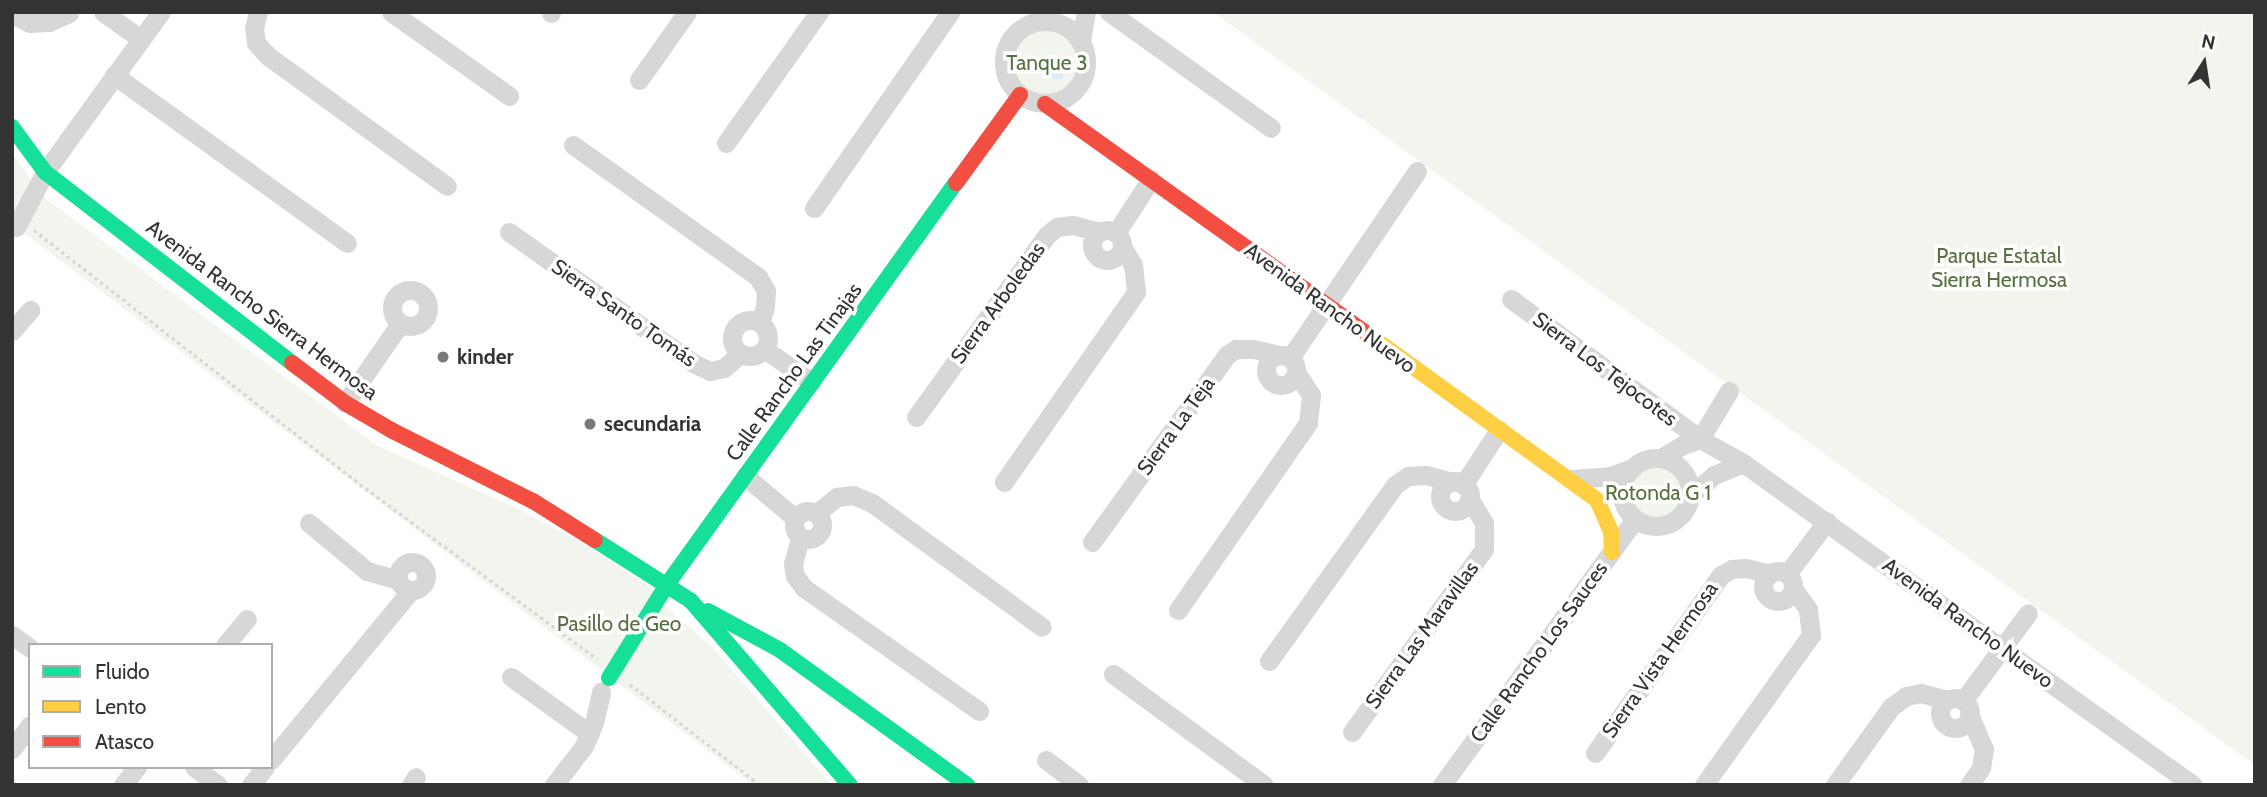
<!DOCTYPE html>
<meta charset="utf-8">
<style>
body{margin:0}
#map{position:relative;width:2267px;height:797px;overflow:hidden;background:#fff;font-family:Cabin,sans-serif}
div>[style]{position:absolute}
.green>*{inset:0;background:#f1f5ed}
.round{border-radius:50%}
.water>*{inset:0;background:#ddebf3}
.path>*{height:2.5px;margin-top:-1.25px;transform-origin:0;background:repeating-linear-gradient(90deg,#d6d6d6 0 3.5px,transparent 0 7px)}
.street>*{height:19px;margin:-9.5px;padding:0 9.5px;transform-origin:9.5px;border-radius:9.5px;background:#d7d7d7}
.street>.ring{margin:-9.5px;padding:0;box-sizing:content-box;background:none;border:19px solid #d7d7d7;border-radius:50%}
.fast>*{height:16px;margin:-8px;padding:0 8px;transform-origin:8px;border-radius:8px;background:#16e098}
.slow>*{height:16px;margin:-8px;padding:0 8px;transform-origin:8px;border-radius:8px;background:#ffcf43}
.jam>*{height:16px;margin:-8px;padding:0 8px;transform-origin:8px;border-radius:8px;background:#f24e42}
.dots>*{width:19px;height:19px;translate:-50% -50%;box-sizing:border-box;border:4px solid #fff;border-radius:50%}
span{translate:-50% -50%;white-space:nowrap;text-align:center;line-height:1.15;-webkit-text-stroke:7px #fff;paint-order:stroke}
.park-label{font-size:21px;color:#56703f}
.street-label{font-size:21px;color:#333}
.poi-label{font-size:21px;color:#333;font-weight:700}
.left{translate:0 -50%;text-align:left}
.frame{position:absolute;inset:0;border:14px solid #333;pointer-events:none}
.legend{position:absolute;left:28px;top:643px;width:245px;height:126px;box-sizing:border-box;background:#fff;border:2px solid #adadad;margin:0;padding:9px 12px;list-style:none;font-size:21px;color:#333}
.legend li{display:flex;align-items:center;gap:14px;height:35px}
.legend b{width:35px;border:2px solid #adadad}
.north{position:absolute;left:2169px;top:28px;width:70px;height:70px;-webkit-text-stroke:5px #fff;paint-order:stroke;rotate:12deg;font-size:19px;font-weight:700;line-height:28px;text-align:center;color:#333}
.north::after{content:'';display:block;margin:auto;width:24px;height:32px;background:#333;clip-path:polygon(50% 0,100% 100%,50% 72%,0 100%)}
</style>
<div id="map">
<div class="green">
<i style="clip-path:polygon(1213px 12px,2255px 12px,2255px 765px)"></i>
<i class="round" style="left:1011px;top:27px;width:72px;height:72px"></i>
<i style="clip-path:polygon(12px 153px,45px 198px,376px 445px,516px 508px,575px 539px,651px 588px,671px 611px,712px 647px,832px 785px,753px 785px,12px 224px)"></i>
<i class="round" style="left:1631px;top:466px;width:54px;height:54px"></i>
</div>
<div class="water">
<i style="clip-path:polygon(1049px 61px,1064px 62px,1063px 80px,1046px 78px)"></i>
</div>
<div class="path">
<i style="left:34px;top:230px;width:413px;rotate:37.9deg"></i>
<i style="left:360px;top:484px;width:295px;rotate:36.4deg"></i>
<i style="left:630px;top:684px;width:165px;rotate:37.8deg"></i>
</div>
<div class="street">
<i style="left:103px;top:12px;width:47px;rotate:35.4deg"></i>
<i style="left:258px;top:12px;width:16px;rotate:104deg"></i>
<i style="left:254px;top:28px;width:15px;rotate:82deg"></i>
<i style="left:256px;top:43px;width:18px;rotate:47deg"></i>
<i style="left:268px;top:56px;width:221px;rotate:36deg"></i>
<i style="left:391px;top:12px;width:145px;rotate:35.4deg"></i>
<i style="left:1109px;top:12px;width:199px;rotate:35.6deg"></i>
<i style="left:551px;top:13px;width:1px;rotate:-90deg"></i>
<i style="left:12px;top:14px;width:20px;rotate:27deg"></i>
<i style="left:30px;top:23px;width:19px;rotate:-3deg"></i>
<i style="left:49px;top:22px;width:22px;rotate:-24deg"></i>
<i class="ring" style="left:1004px;top:21px;width:63px;height:63px"></i>
<i style="left:1081px;top:40px;width:28px;rotate:-80deg"></i>
<i style="left:114px;top:75px;width:287px;rotate:35.8deg"></i>
<i style="left:639px;top:80px;width:83px;rotate:-54.8deg"></i>
<i style="left:726px;top:143px;width:161px;rotate:-54.6deg"></i>
<i style="left:573px;top:145px;width:227px;rotate:35.5deg"></i>
<i style="left:758px;top:277px;width:16px;rotate:60deg"></i>
<i style="left:766px;top:291px;width:16px;rotate:94deg"></i>
<i style="left:765px;top:307px;width:16px;rotate:108deg"></i>
<i style="left:814px;top:208px;width:239px;rotate:-55.2deg"></i>
<i style="left:16px;top:227px;width:62px;rotate:-62.2deg"></i>
<i style="left:45px;top:172px;width:198px;rotate:-54.1deg"></i>
<i class="ring" style="left:1092px;top:230px;width:11px;height:11px"></i>
<i style="left:509px;top:232px;width:226px;rotate:35.4deg"></i>
<i style="left:693px;top:363px;width:19px;rotate:25deg"></i>
<i style="left:710px;top:371px;width:14px;rotate:-12deg"></i>
<i style="left:724px;top:368px;width:21px;rotate:-41deg"></i>
<i style="left:1116px;top:233px;width:64px;rotate:-57.1deg"></i>
<i class="ring" style="left:392px;top:290px;width:17px;height:17px"></i>
<i style="left:1511px;top:299px;width:235px;rotate:36.5deg"></i>
<i style="left:1700px;top:439px;width:56px;rotate:-58.9deg"></i>
<i class="ring" style="left:732px;top:320px;width:17px;height:17px"></i>
<i style="left:12px;top:331px;width:28px;rotate:-49deg"></i>
<i style="left:764px;top:349px;width:58px;rotate:34.5deg"></i>
<i class="ring" style="left:1266px;top:355px;width:11px;height:11px"></i>
<i style="left:1290px;top:358px;width:226px;rotate:-55.8deg"></i>
<i style="left:345px;top:403px;width:96px;rotate:-55.2deg"></i>
<i style="left:916px;top:417px;width:224px;rotate:-54.3deg"></i>
<i style="left:1047px;top:235px;width:13px;rotate:-39deg"></i>
<i style="left:1057px;top:227px;width:16px;rotate:-7deg"></i>
<i style="left:1073px;top:225px;width:27px;rotate:15deg"></i>
<i class="ring" style="left:1622px;top:458px;width:49px;height:49px"></i>
<i style="left:1661px;top:458px;width:26px;rotate:-31deg"></i>
<i style="left:1683px;top:445px;width:18px;rotate:-19deg"></i>
<i style="left:1700px;top:439px;width:49px;rotate:29.2deg"></i>
<i style="left:1743px;top:463px;width:553px;rotate:35.59deg"></i>
<i style="left:745px;top:476px;width:65px;rotate:40deg"></i>
<i style="left:1571px;top:479px;width:39px;rotate:-4deg"></i>
<i style="left:1610px;top:476px;width:23px;rotate:-20deg"></i>
<i class="ring" style="left:1440px;top:481px;width:11px;height:11px"></i>
<i style="left:1004px;top:482px;width:231px;rotate:-55.2deg"></i>
<i style="left:1136px;top:292px;width:27px;rotate:-96deg"></i>
<i style="left:1133px;top:265px;width:21px;rotate:-121deg"></i>
<i style="left:1463px;top:485px;width:66px;rotate:-56.8deg"></i>
<i style="left:1691px;top:495px;width:30px;rotate:-41deg"></i>
<i style="left:1714px;top:475px;width:31px;rotate:-22deg"></i>
<i class="ring" style="left:794px;top:511px;width:9px;height:9px"></i>
<i style="left:817px;top:513px;width:26px;rotate:-39deg"></i>
<i style="left:837px;top:497px;width:16px;rotate:-7deg"></i>
<i style="left:853px;top:495px;width:21px;rotate:23deg"></i>
<i style="left:872px;top:503px;width:210px;rotate:36.1deg"></i>
<i style="left:309px;top:523px;width:75px;rotate:39.6deg"></i>
<i style="left:367px;top:571px;width:32px;rotate:16deg"></i>
<i style="left:800px;top:538px;width:27px;rotate:105deg"></i>
<i style="left:793px;top:564px;width:12px;rotate:81deg"></i>
<i style="left:795px;top:576px;width:15px;rotate:53deg"></i>
<i style="left:804px;top:588px;width:214px;rotate:35.1deg"></i>
<i style="left:1092px;top:542px;width:231px;rotate:-54.2deg"></i>
<i style="left:1227px;top:355px;width:11px;rotate:-34deg"></i>
<i style="left:1236px;top:349px;width:17px"></i>
<i style="left:1253px;top:349px;width:28px;rotate:13deg"></i>
<i class="ring" style="left:398px;top:562px;width:9px;height:9px"></i>
<i class="ring" style="left:1763px;top:571px;width:11px;height:11px"></i>
<i style="left:1787px;top:574px;width:66px;rotate:-53deg"></i>
<i style="left:1178px;top:610px;width:228px;rotate:-55.2deg"></i>
<i style="left:1308px;top:423px;width:28px;rotate:-84deg"></i>
<i style="left:1311px;top:395px;width:27px;rotate:-123deg"></i>
<i style="left:12px;top:635px;width:22px;rotate:36deg"></i>
<i style="left:225px;top:645px;width:34px;rotate:-50deg"></i>
<i style="left:1269px;top:661px;width:216px;rotate:-54.4deg"></i>
<i style="left:1395px;top:485px;width:16px;rotate:-35deg"></i>
<i style="left:1408px;top:476px;width:18px;rotate:-3deg"></i>
<i style="left:1426px;top:475px;width:28px;rotate:15deg"></i>
<i style="left:1113px;top:674px;width:187px;rotate:36.3deg"></i>
<i style="left:511px;top:677px;width:97px;rotate:35.8deg"></i>
<i class="ring" style="left:1940px;top:698px;width:11px;height:11px"></i>
<i style="left:1963px;top:701px;width:109px;rotate:-53.5deg"></i>
<i style="left:1969px;top:714px;width:38px;rotate:67deg"></i>
<i style="left:1984px;top:749px;width:19px;rotate:99deg"></i>
<i style="left:1981px;top:768px;width:21px;rotate:125deg"></i>
<i style="left:1352px;top:732px;width:226px;rotate:-54.2deg"></i>
<i style="left:1484px;top:549px;width:26px;rotate:-90deg"></i>
<i style="left:1484px;top:523px;width:29px;rotate:-121deg"></i>
<i style="left:12px;top:749px;width:30px;rotate:-53deg"></i>
<i style="left:1595px;top:753px;width:218px;rotate:-54.7deg"></i>
<i style="left:1721px;top:575px;width:13px;rotate:-29deg"></i>
<i style="left:1732px;top:569px;width:14px;rotate:-4deg"></i>
<i style="left:1746px;top:568px;width:25px;rotate:14deg"></i>
<i style="left:271px;top:760px;width:220px;rotate:-50.5deg"></i>
<i style="left:1046px;top:760px;width:41px;rotate:37.1deg"></i>
<i style="left:194px;top:767px;width:30px;rotate:37deg"></i>
<i style="left:123px;top:785px;width:23px;rotate:-52deg"></i>
<i style="left:251px;top:785px;width:23px;rotate:-52deg"></i>
<i style="left:411px;top:785px;width:9px;rotate:-58deg"></i>
<i style="left:554px;top:785px;width:49px;rotate:-52.4deg"></i>
<i style="left:584px;top:746px;width:25px;rotate:-67deg"></i>
<i style="left:594px;top:723px;width:32px;rotate:-77deg"></i>
<i style="left:1442px;top:785px;width:329px;rotate:-54deg"></i>
<i style="left:1704px;top:785px;width:184px;rotate:-54.5deg"></i>
<i style="left:1811px;top:635px;width:26px;rotate:-97deg"></i>
<i style="left:1808px;top:609px;width:26px;rotate:-126deg"></i>
<i style="left:1835px;top:785px;width:96px;rotate:-54.3deg"></i>
<i style="left:1891px;top:707px;width:19px;rotate:-36deg"></i>
<i style="left:1906px;top:696px;width:15px;rotate:-11deg"></i>
<i style="left:1921px;top:693px;width:27px;rotate:15deg"></i>
</div>
<div class="fast">
<i style="left:12px;top:127px;width:56px;rotate:53.7deg"></i>
<i style="left:45px;top:172px;width:312px;rotate:37.7deg"></i>
<i style="left:595px;top:540px;width:114px;rotate:32.4deg"></i>
<i style="left:691px;top:601px;width:243px;rotate:49.2deg"></i>
<i style="left:708px;top:611px;width:82px;rotate:28.4deg"></i>
<i style="left:780px;top:650px;width:231px;rotate:35.8deg"></i>
<i style="left:609px;top:678px;width:108px;rotate:-58.2deg"></i>
<i style="left:666px;top:586px;width:496px;rotate:-54.3deg"></i>
</div>
<div class="slow">
<i style="left:1365px;top:332px;width:286px;rotate:35.9deg"></i>
<i style="left:1597px;top:500px;width:35px;rotate:66deg"></i>
<i style="left:1611px;top:532px;width:20px;rotate:87deg"></i>
</div>
<div class="jam">
<i style="left:1045px;top:104px;width:393px;rotate:35.5deg"></i>
<i style="left:956px;top:183px;width:109px;rotate:-54deg"></i>
<i style="left:292px;top:363px;width:66px;rotate:37deg"></i>
<i style="left:345px;top:403px;width:56px;rotate:30.3deg"></i>
<i style="left:393px;top:431px;width:157px;rotate:26.6deg"></i>
<i style="left:533px;top:501px;width:73px;rotate:32.2deg"></i>
</div>
<div class="dots">
<i style="left:443px;top:357px;background:#7a7a7a"></i>
<i style="left:590px;top:424px;background:#7a7a7a"></i>
</div>
<div class="park-label">
<span style="left:1047px;top:63px">Tanque 3</span>
<span style="left:1999px;top:268px">Parque Estatal<br>Sierra Hermosa</span>
<span style="left:1658px;top:493px">Rotonda G 1</span>
<span style="left:619px;top:624px">Pasillo de Geo</span>
</div>
<div class="street-label">
<span style="left:998px;top:303px;rotate:-54deg">Sierra Arboledas</span>
<span style="left:1330px;top:308px;rotate:36deg">Avenida Rancho Nuevo</span>
<span style="left:262px;top:310px;rotate:37deg">Avenida Rancho Sierra Hermosa</span>
<span style="left:624px;top:313px;rotate:35deg">Sierra Santo Tomás</span>
<span style="left:1605px;top:369px;rotate:37deg">Sierra Los Tejocotes</span>
<span style="left:794px;top:372px;rotate:-54deg">Calle Rancho Las Tinajas</span>
<span style="left:1176px;top:426px;rotate:-54deg">Sierra La Teja</span>
<span style="left:1968px;top:623px;rotate:36deg">Avenida Rancho Nuevo</span>
<span style="left:1422px;top:635px;rotate:-54deg">Sierra Las Maravillas</span>
<span style="left:1539px;top:652px;rotate:-54deg">Calle Rancho Los Sauces</span>
<span style="left:1660px;top:660px;rotate:-55deg">Sierra Vista Hermosa</span>
</div>
<div class="poi-label">
<span class="left" style="left:457px;top:357px">kinder</span>
<span class="left" style="left:604px;top:424px">secundaria</span>
</div>
<div class="frame"></div>
<ul class="legend">
<li><b style="height:9px;background:#16e098"></b>Fluido</li>
<li><b style="height:9px;background:#ffcf43"></b>Lento</li>
<li><b style="height:9px;background:#f24e42"></b>Atasco</li>
</ul>
<div class="north">N</div>
</div>
